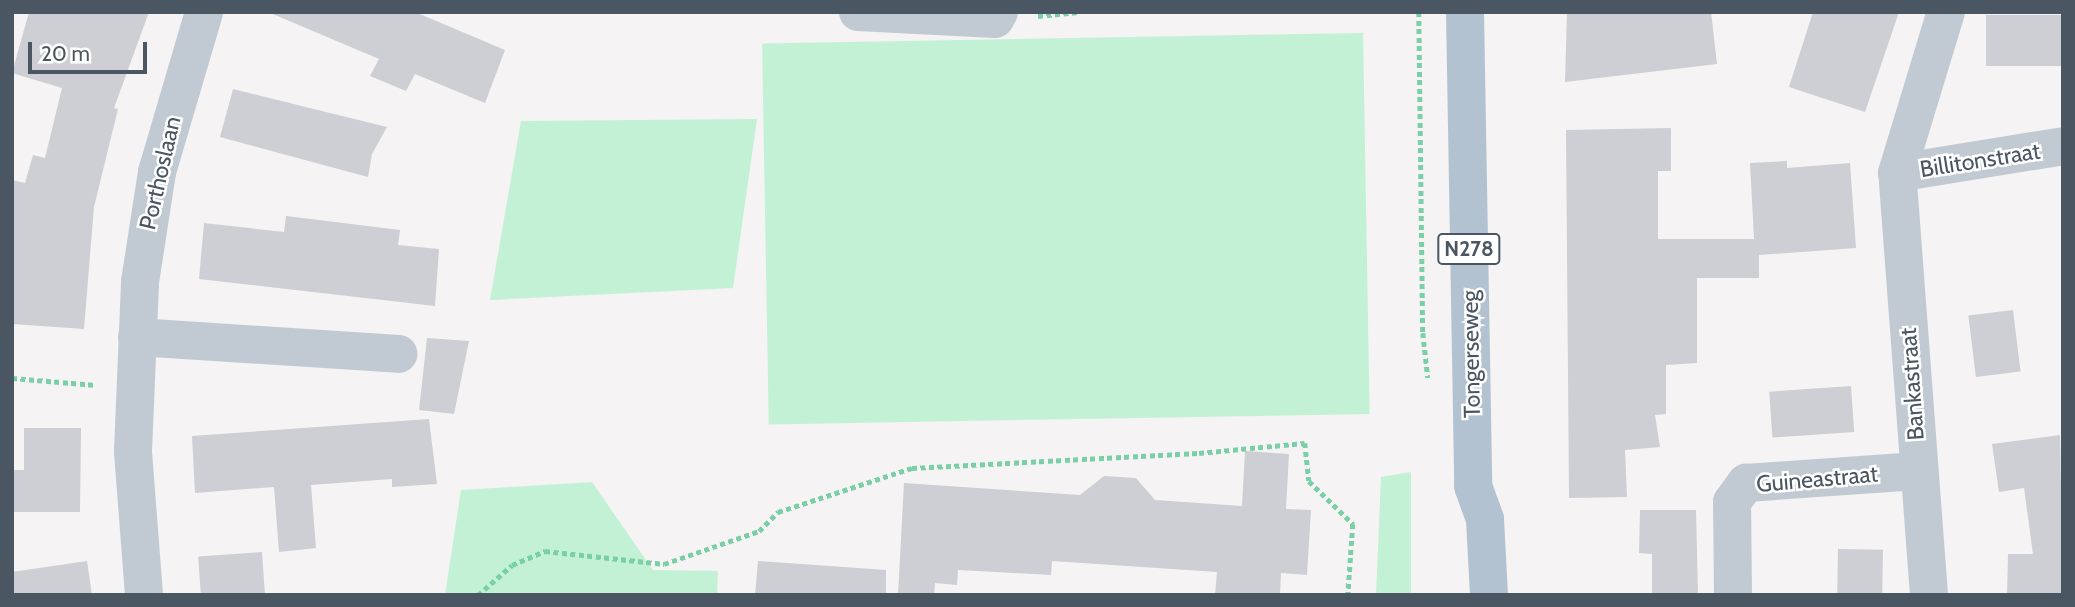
<!DOCTYPE html>
<style>
body{margin:0}
#map{position:relative;width:2075px;height:607px;overflow:hidden;background:#f5f3f3;font-family:Cabin,sans-serif}
div>[style]{position:absolute}
.green>*{inset:0;background:#c3f1d5;transform-origin:0 0}
.building>*{inset:0;background:#cdcfd5;transform-origin:0 0}
.path>*{height:4.5px;margin-top:-2.25px;transform-origin:0;background:repeating-linear-gradient(90deg,#7ad0a6 0 5px,transparent 0 8.5px)}
.minor>*{height:38px;margin:-19px;padding:0 19px;transform-origin:19px;border-radius:19px;background:#c1cad2}
.major>*{height:38px;margin:-19px;padding:0 19px;transform-origin:19px;border-radius:19px;background:#b3c2d1}
span{translate:-50% -50%;white-space:nowrap;text-align:center;line-height:1.15;-webkit-text-stroke:5px #fff;paint-order:stroke}
.shield-label span{padding:2px 5px;background:#fff;border:2px solid;border-radius:5px;-webkit-text-stroke-width:0}
.shield-label{font-size:21px;color:#4a5661;font-weight:700}
.street-label{font-size:23px;color:#4a5661}
.frame{position:absolute;inset:0;border:14px solid #4a5661;pointer-events:none}
.scale{position:absolute;left:28px;top:42px;width:119px;height:32px;box-sizing:border-box;border:4px solid #4a5661;border-top:0;padding-left:9px;font-size:21px;line-height:24px;white-space:nowrap;color:#4a5661;-webkit-text-stroke:5px #fff;paint-order:stroke}
</style>
<div id="map">
<div class="green">
<i style="left:1363px;top:33px;width:381px;height:601px;rotate:89deg"></i>
<i style="clip-path:polygon(757px 119px,733px 288px,490px 300px,521px 121px)"></i>
<i style="clip-path:polygon(1411px 472px,1411px 595px,1376px 595px,1381px 477px)"></i>
<i style="clip-path:polygon(592px 482px,653px 570px,718px 571px,717px 595px,445px 595px,461px 490px)"></i>
</div>
<div class="building">
<i style="clip-path:polygon(29px 12px,149px 12px,114px 108px,118px 109px,94px 207px,84px 329px,12px 324px,12px 180px,25px 183px,33px 155px,45px 158px,62px 88px,12px 73px)"></i>
<i style="clip-path:polygon(268px 12px,415px 12px,505px 50px,485px 103px,415px 74px,406px 91px,370px 76px,379px 59px)"></i>
<i style="clip-path:polygon(1567px 12px,1711px 12px,1717px 64px,1565px 82px)"></i>
<i style="clip-path:polygon(1813px 12px,1899px 12px,1865px 112px,1789px 87px)"></i>
<i style="left:2063px;top:15px;width:51px;height:77px;rotate:90deg"></i>
<i style="clip-path:polygon(233px 89px,387px 127px,372px 154px,368px 177px,220px 137px)"></i>
<i style="clip-path:polygon(1671px 128px,1671px 171px,1658px 171px,1658px 239px,1754px 239px,1750px 163px,1787px 161px,1787px 168px,1850px 163px,1856px 248px,1759px 255px,1759px 278px,1697px 278px,1697px 363px,1666px 365px,1666px 414px,1655px 415px,1660px 447px,1625px 450px,1627px 497px,1569px 498px,1566px 130px)"></i>
<i style="clip-path:polygon(286px 216px,400px 230px,398px 245px,439px 249px,435px 306px,199px 279px,204px 223px,284px 232px)"></i>
<i style="left:2013px;top:310px;width:62px;height:45px;rotate:83deg"></i>
<i style="clip-path:polygon(427px 338px,469px 341px,454px 414px,419px 410px)"></i>
<i style="left:1851px;top:386px;width:46px;height:82px;rotate:86deg"></i>
<i style="clip-path:polygon(429px 419px,437px 484px,392px 487px,392px 479px,311px 485px,316px 548px,279px 552px,274px 487px,195px 493px,192px 436px)"></i>
<i style="clip-path:polygon(24px 428px,81px 428px,80px 512px,12px 512px,12px 470px,24px 470px)"></i>
<i style="clip-path:polygon(2060px 435px,2063px 595px,2007px 595px,2008px 554px,2033px 554px,2024px 488px,1999px 492px,1992px 444px)"></i>
<i style="clip-path:polygon(1245px 451px,1289px 454px,1286px 509px,1311px 510px,1307px 575px,1281px 573px,1280px 595px,1215px 595px,1217px 572px,1052px 561px,1051px 575px,958px 570px,957px 585px,935px 583px,934px 595px,898px 595px,904px 483px,1080px 495px,1104px 476px,1136px 478px,1155px 500px,1242px 506px)"></i>
<i style="clip-path:polygon(1640px 510px,1696px 510px,1698px 595px,1652px 595px,1652px 554px,1639px 553px)"></i>
<i style="left:1838px;top:549px;width:45px;height:46px;rotate:1deg"></i>
<i style="left:262px;top:552px;width:43px;height:64px;rotate:86deg"></i>
<i style="clip-path:polygon(87px 561px,92px 595px,12px 595px,12px 572px)"></i>
<i style="clip-path:polygon(758px 561px,886px 570px,886px 595px,755px 595px)"></i>
</div>
<div class="path">
<i style="left:1419px;top:12px;width:321px;rotate:89.3deg"></i>
<i style="left:1423px;top:333px;width:45px;rotate:83.7deg"></i>
<i style="left:1038px;top:16px;width:41px;rotate:-5.6deg"></i>
<i style="left:12px;top:378px;width:84px;rotate:4.8deg"></i>
<i style="left:478px;top:595px;width:45px;rotate:-41.4deg"></i>
<i style="left:512px;top:565px;width:36px;rotate:-23deg"></i>
<i style="left:545px;top:551px;width:120px;rotate:6.2deg"></i>
<i style="left:664px;top:564px;width:101px;rotate:-19.2deg"></i>
<i style="left:759px;top:531px;width:27px;rotate:-45deg"></i>
<i style="left:778px;top:512px;width:141px;rotate:-18.2deg"></i>
<i style="left:912px;top:468px;width:287px;rotate:-3deg"></i>
<i style="left:1199px;top:453px;width:106px;rotate:-5.4deg"></i>
<i style="left:1305px;top:443px;width:38px;rotate:84deg"></i>
<i style="left:1309px;top:481px;width:62px;rotate:44.3deg"></i>
<i style="left:1353px;top:524px;width:71px;rotate:94deg"></i>
</div>
<div class="minor">
<i style="left:858px;top:12px;width:137px;rotate:2.9deg"></i>
<i style="left:995px;top:19px;width:8px;rotate:-60deg"></i>
<i style="left:1897px;top:173px;width:168px;rotate:-9.2deg"></i>
<i style="left:137px;top:337px;width:262px;rotate:3.7deg"></i>
<i style="left:144px;top:595px;width:144px;rotate:-94.4deg"></i>
<i style="left:133px;top:451px;width:169px;rotate:-87.6deg"></i>
<i style="left:140px;top:282px;width:111px;rotate:-81.2deg"></i>
<i style="left:157px;top:172px;width:167px;rotate:-73.6deg"></i>
<i style="left:1733px;top:595px;width:93px;rotate:-90.6deg"></i>
<i style="left:1732px;top:502px;width:24px;rotate:-54deg"></i>
<i style="left:1746px;top:483px;width:172px;rotate:-4deg"></i>
<i style="left:1929px;top:595px;width:423px;rotate:-94.3deg"></i>
<i style="left:1897px;top:173px;width:168px;rotate:-73.1deg"></i>
</div>
<div class="major">
<i style="left:1465px;top:12px;width:474px;rotate:89deg"></i>
<i style="left:1473px;top:486px;width:35px;rotate:70deg"></i>
<i style="left:1485px;top:519px;width:76px;rotate:87deg"></i>
</div>
<div class="shield-label">
<span style="left:1469px;top:249px">N278</span>
</div>
<div class="street-label">
<span style="left:1980px;top:160px;rotate:-9deg">Billitonstraat</span>
<span style="left:160px;top:173px;rotate:-77deg">Porthoslaan</span>
<span style="left:1471px;top:354px;rotate:-91deg">Tongerseweg</span>
<span style="left:1912px;top:384px;rotate:-94deg">Bankastraat</span>
<span style="left:1817px;top:479px;rotate:-5deg">Guineastraat</span>
</div>
<div class="frame"></div>
<div class="scale">20 m</div>
</div>
